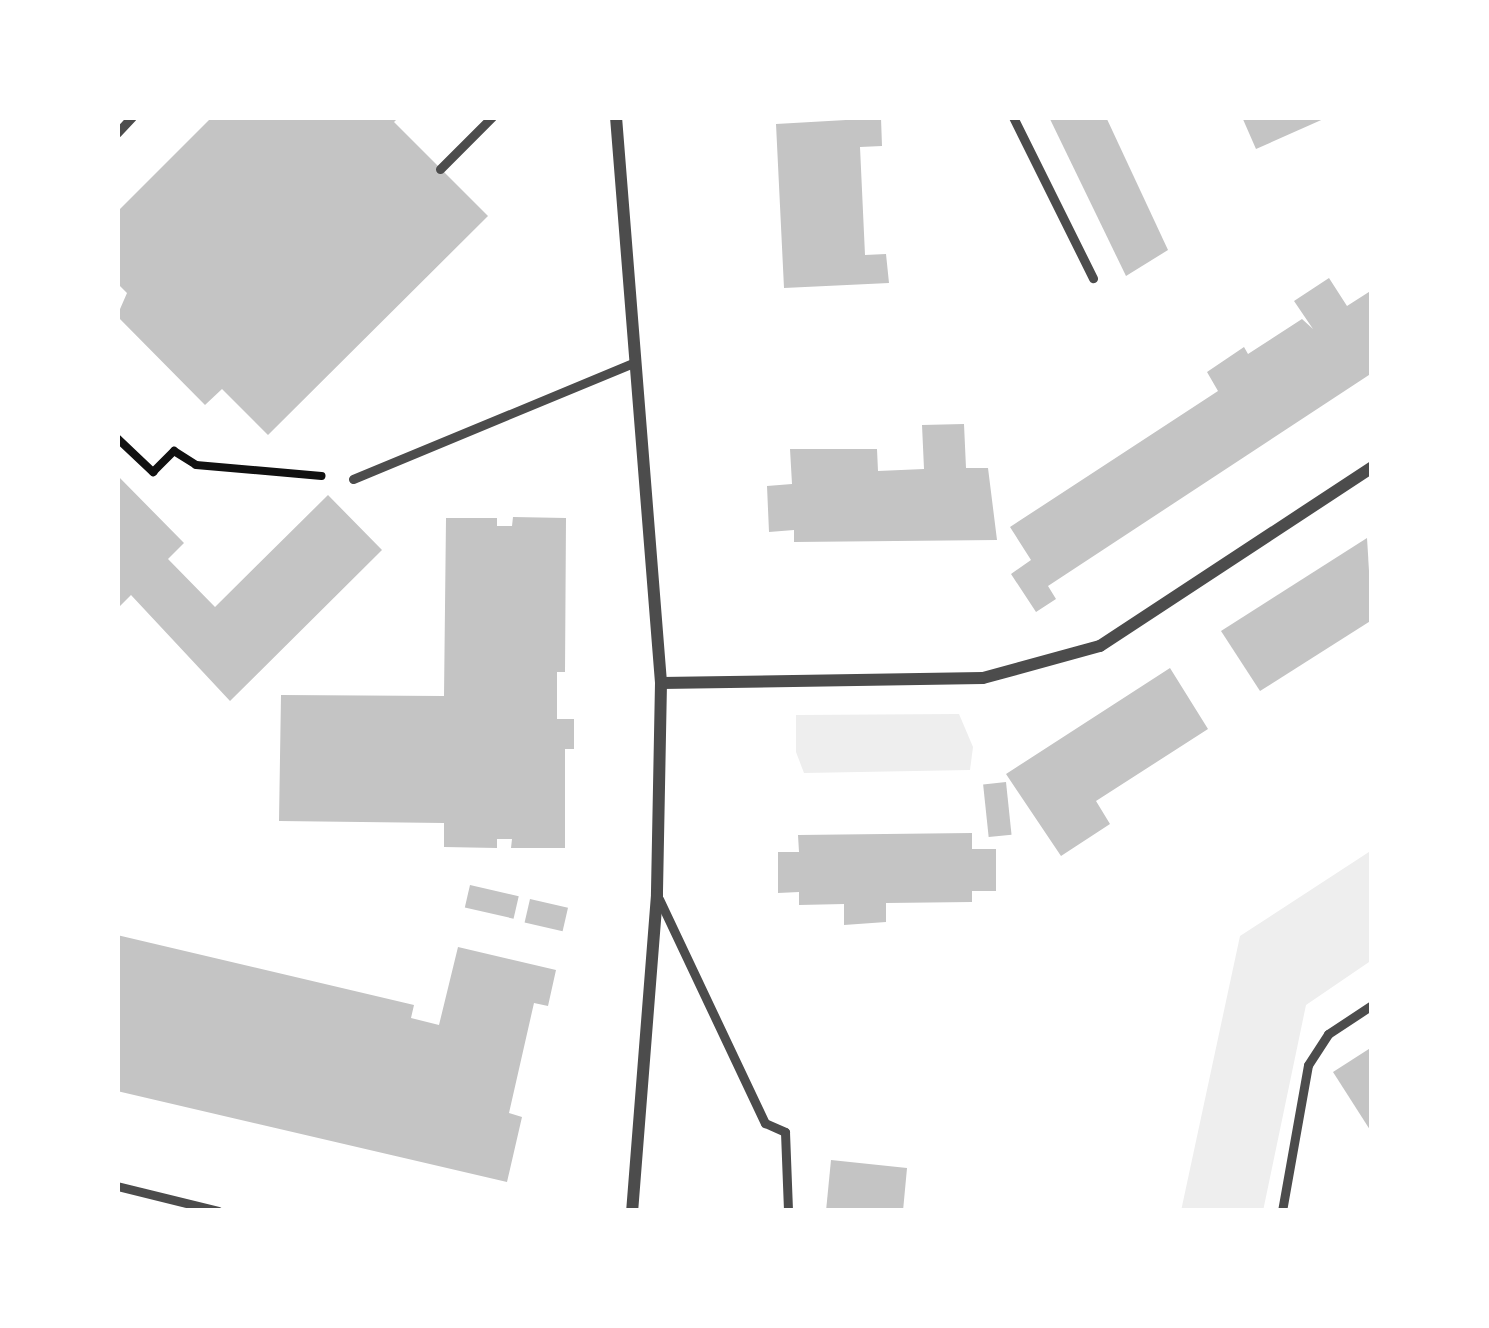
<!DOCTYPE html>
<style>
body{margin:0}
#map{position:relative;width:1489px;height:1328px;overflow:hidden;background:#fff;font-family:Cabin,sans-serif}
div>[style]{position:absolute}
.green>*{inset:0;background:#eee}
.building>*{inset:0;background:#c4c4c4;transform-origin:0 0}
.path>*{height:8px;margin:-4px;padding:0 4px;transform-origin:4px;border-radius:4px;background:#111}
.service>*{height:9px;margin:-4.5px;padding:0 4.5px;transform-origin:4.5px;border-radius:4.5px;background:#4c4c4c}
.minor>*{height:12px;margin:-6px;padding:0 6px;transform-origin:6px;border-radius:6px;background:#4c4c4c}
span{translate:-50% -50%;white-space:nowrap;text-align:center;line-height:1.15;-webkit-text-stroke:9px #fff;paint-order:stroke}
.frame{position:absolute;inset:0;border:120px solid #fff;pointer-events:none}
</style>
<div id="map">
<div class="green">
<i style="clip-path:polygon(959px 714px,973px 747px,970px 770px,804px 773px,796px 752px,796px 715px)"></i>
<i style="clip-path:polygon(1372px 850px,1372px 960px,1306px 1005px,1263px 1211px,1181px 1211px,1240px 936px)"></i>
</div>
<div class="building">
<i style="clip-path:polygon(212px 117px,399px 117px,394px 122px,488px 216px,268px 435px,222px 389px,205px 405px,117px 316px,127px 293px,117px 283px,117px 212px)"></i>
<i style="clip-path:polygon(1049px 117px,1106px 117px,1168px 250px,1126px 276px)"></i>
<i style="clip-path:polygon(1242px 117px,1328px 117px,1256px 149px)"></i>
<i style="clip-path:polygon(881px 118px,882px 146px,860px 147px,865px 255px,886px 254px,889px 283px,784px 288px,776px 124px)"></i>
<i style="clip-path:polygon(1329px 278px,1347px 306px,1372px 290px,1372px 373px,1048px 586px,1056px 599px,1036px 612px,1011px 574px,1031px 560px,1010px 527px,1218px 391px,1207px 372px,1244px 347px,1248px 354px,1302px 319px,1313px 329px,1294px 301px)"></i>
<i style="clip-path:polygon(964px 424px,966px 468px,988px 468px,997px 540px,794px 542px,794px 530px,769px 532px,767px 486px,792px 484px,790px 449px,877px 449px,878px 471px,924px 469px,922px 425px)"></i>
<i style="clip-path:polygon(117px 475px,184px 543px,168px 559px,215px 607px,328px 495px,382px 550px,230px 701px,131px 595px,117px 609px)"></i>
<i style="clip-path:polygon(513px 517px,566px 518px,565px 672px,557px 672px,557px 719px,574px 719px,574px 749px,565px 749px,565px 848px,511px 848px,512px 839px,497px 839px,497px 848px,444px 847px,444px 823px,279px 821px,281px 695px,444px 696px,446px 518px,497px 518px,497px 526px,512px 526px)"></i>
<i style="clip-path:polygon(1367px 538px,1372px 620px,1260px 691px,1221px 631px)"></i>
<i style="clip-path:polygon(1170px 668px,1208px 729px,1096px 801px,1110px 824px,1061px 856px,1006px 774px)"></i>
<i style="left:1006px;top:782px;width:53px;height:23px;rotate:84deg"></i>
<i style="clip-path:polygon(972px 833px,972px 849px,996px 849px,996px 891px,972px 891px,972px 902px,886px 903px,886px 922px,844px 925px,844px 904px,799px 905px,799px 892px,778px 893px,778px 852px,799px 852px,798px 835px)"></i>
<i style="left:470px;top:885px;width:50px;height:23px;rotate:13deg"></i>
<i style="left:530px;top:899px;width:39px;height:24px;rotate:13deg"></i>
<i style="clip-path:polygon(117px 935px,414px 1005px,411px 1018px,439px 1025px,458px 947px,556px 970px,548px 1006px,534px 1003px,509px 1113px,522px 1117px,507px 1182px,117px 1091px)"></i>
<i style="clip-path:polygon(1372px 1047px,1372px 1133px,1333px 1072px)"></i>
<i style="clip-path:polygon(831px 1160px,907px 1168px,903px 1211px,826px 1211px)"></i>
</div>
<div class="path">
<i style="left:117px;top:438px;width:50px;rotate:43.4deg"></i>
<i style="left:153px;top:472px;width:30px;rotate:-45deg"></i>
<i style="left:174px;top:451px;width:26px;rotate:32deg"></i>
<i style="left:196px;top:465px;width:126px;rotate:5deg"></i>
</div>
<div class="service">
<i style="left:1013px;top:117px;width:180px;rotate:63.6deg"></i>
<i style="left:117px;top:133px;width:22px;rotate:-47deg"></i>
<i style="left:440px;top:169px;width:74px;rotate:-45deg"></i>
<i style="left:353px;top:479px;width:305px;rotate:-22.5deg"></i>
<i style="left:659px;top:899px;width:248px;rotate:64.7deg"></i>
<i style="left:765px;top:1123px;width:22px;rotate:24deg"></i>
<i style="left:785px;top:1132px;width:79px;rotate:87.8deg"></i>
<i style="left:117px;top:1186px;width:104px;rotate:13.9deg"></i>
<i style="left:1282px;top:1211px;width:148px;rotate:-79.9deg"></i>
<i style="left:1308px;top:1065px;width:37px;rotate:-57deg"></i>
<i style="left:1328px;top:1034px;width:53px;rotate:-33.4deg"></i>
</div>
<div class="minor">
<i style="left:616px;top:117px;width:568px;rotate:85.45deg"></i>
<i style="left:661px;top:683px;width:212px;rotate:91.1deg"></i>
<i style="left:657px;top:895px;width:317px;rotate:94.5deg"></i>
<i style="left:661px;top:683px;width:322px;rotate:-0.9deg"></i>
<i style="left:983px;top:678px;width:121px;rotate:-15.3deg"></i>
<i style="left:1100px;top:646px;width:326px;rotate:-33.3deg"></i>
</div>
<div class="frame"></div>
</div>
